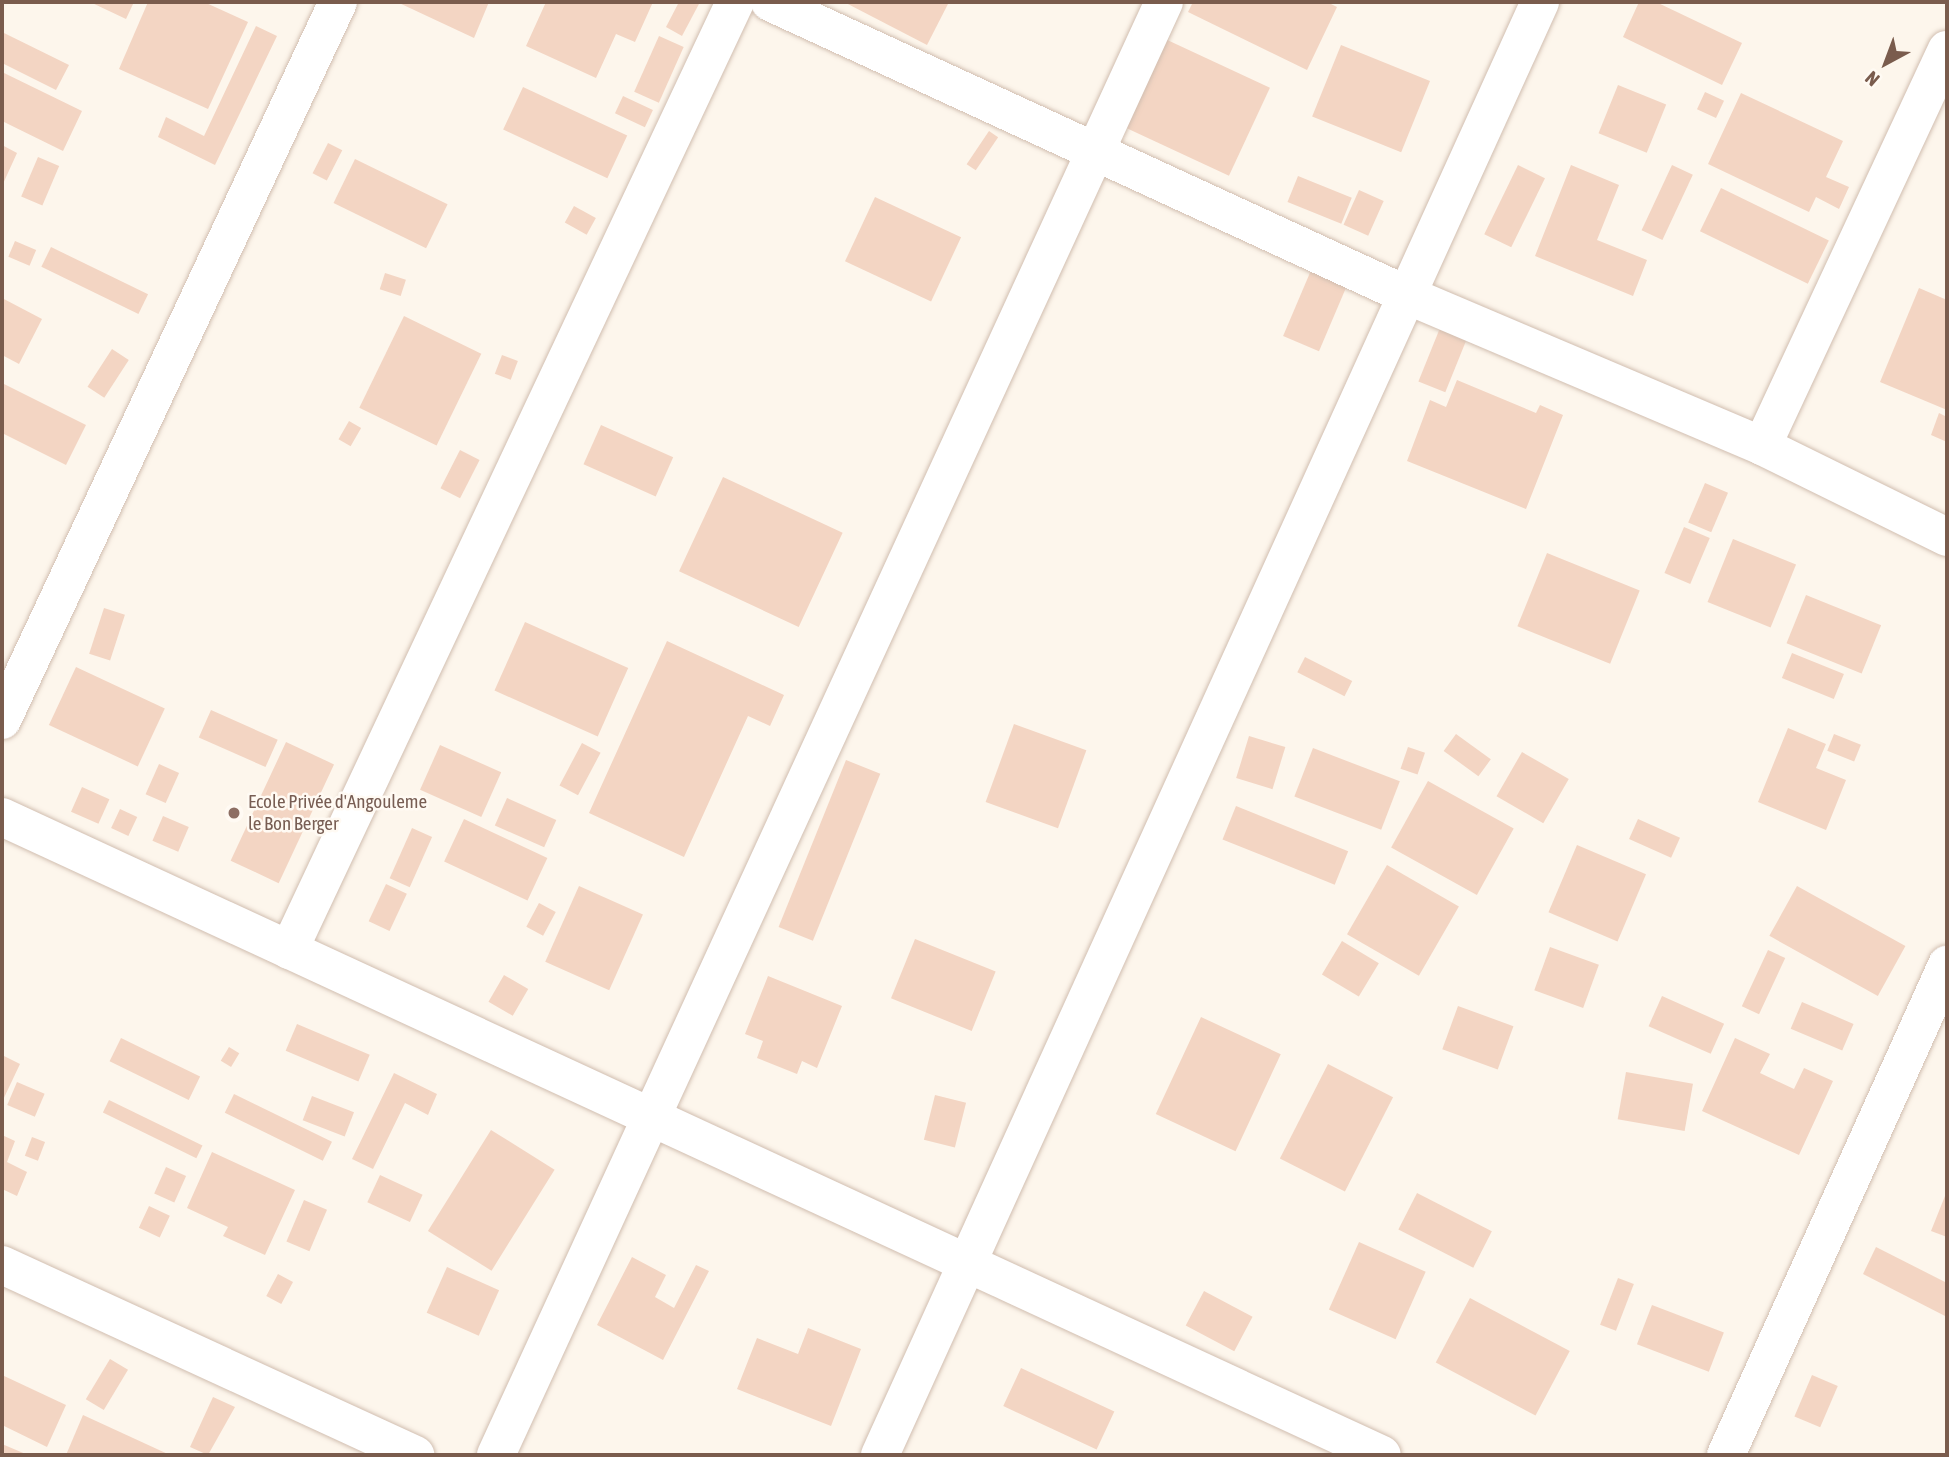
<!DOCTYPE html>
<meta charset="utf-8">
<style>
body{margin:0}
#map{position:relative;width:1949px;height:1457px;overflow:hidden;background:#fdf6ec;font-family:"Asap Condensed",sans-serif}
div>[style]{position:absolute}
.building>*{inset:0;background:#f3d5c3;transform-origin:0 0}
.roads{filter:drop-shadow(0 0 2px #d1beb0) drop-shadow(0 0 2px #d1beb0)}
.street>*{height:38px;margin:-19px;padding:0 19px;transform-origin:19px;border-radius:19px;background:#fff}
.dots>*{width:19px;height:19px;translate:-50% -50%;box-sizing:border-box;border:4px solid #fffaf3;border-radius:50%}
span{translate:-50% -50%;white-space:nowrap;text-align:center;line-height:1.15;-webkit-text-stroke:5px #fffaf3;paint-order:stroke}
.education-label{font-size:19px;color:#785e54}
.left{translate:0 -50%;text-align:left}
.frame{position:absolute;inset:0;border:4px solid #7a5c4d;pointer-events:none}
.north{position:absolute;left:1851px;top:28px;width:70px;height:70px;-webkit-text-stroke:5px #fffaf3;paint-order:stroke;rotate:221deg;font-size:19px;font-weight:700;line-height:28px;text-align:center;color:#7a5c4d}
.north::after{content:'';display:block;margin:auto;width:24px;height:32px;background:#7a5c4d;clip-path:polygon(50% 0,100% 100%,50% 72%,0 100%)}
</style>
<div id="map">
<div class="building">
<i style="clip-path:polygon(90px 2px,134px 2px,126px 19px)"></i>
<i style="clip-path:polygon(148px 2px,204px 2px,248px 22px,208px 109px,119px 69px)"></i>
<i style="clip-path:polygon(397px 2px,489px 2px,474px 38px)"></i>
<i style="clip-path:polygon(546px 2px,653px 2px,635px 42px,616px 34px,596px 78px,526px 46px)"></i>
<i style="clip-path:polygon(679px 2px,700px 2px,682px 36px,666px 27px)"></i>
<i style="clip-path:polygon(844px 2px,949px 2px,927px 45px)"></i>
<i style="clip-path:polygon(1193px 2px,1327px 2px,1337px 7px,1307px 70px,1188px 12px)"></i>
<i style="clip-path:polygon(1639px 2px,1656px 2px,1742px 43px,1722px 85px,1623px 37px)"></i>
<i style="clip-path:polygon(256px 26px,277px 36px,215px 165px,158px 137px,166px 117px,204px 136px)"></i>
<i style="clip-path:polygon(2px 32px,69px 65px,56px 90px,2px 63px)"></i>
<i style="left:659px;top:36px;width:27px;height:61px;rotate:24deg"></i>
<i style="left:1163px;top:38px;width:118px;height:97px;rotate:25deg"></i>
<i style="left:1341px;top:45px;width:96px;height:77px;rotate:22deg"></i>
<i style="clip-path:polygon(2px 72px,82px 111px,63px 151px,2px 121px)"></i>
<i style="left:1618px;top:85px;width:52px;height:52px;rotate:22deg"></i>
<i style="left:523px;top:87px;width:115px;height:47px;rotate:25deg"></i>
<i style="left:1705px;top:92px;width:21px;height:19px;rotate:25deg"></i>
<i style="clip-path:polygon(1741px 93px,1843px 141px,1826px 177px,1849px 187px,1839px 209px,1816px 197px,1809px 212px,1708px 164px)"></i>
<i style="left:623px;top:96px;width:33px;height:19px;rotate:25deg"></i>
<i style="left:989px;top:131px;width:11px;height:40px;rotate:34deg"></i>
<i style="left:328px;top:143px;width:16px;height:34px;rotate:27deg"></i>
<i style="clip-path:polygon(2px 145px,17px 153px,2px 186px)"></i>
<i style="left:38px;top:157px;width:23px;height:43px;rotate:23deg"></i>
<i style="left:355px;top:159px;width:103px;height:49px;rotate:26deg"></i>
<i style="left:1518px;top:165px;width:30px;height:77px;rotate:26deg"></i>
<i style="clip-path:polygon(1571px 165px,1619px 185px,1597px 240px,1647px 260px,1633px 296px,1535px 256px)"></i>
<i style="left:1672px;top:165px;width:23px;height:72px;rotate:25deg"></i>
<i style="left:1298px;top:176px;width:58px;height:28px;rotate:22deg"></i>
<i style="left:1721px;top:188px;width:120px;height:48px;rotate:26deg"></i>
<i style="left:1359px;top:190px;width:27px;height:38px;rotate:24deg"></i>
<i style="left:875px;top:197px;width:95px;height:71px;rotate:25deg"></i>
<i style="left:574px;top:206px;width:25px;height:19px;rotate:29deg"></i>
<i style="left:15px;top:241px;width:23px;height:17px;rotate:23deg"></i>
<i style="left:51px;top:247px;width:108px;height:22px;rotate:26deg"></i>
<i style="left:1312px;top:268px;width:39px;height:74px;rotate:23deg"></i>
<i style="left:385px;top:273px;width:22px;height:17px;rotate:18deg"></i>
<i style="clip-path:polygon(1919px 288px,1947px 300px,1947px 410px,1880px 382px)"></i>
<i style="clip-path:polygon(2px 298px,42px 319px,19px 364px,2px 355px)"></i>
<i style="left:404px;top:316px;width:86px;height:102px;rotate:26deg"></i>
<i style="left:1442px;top:323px;width:29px;height:63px;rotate:22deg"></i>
<i style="left:112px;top:349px;width:20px;height:45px;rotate:33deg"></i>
<i style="left:502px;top:355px;width:17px;height:20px;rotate:21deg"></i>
<i style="clip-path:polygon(1457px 380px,1536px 413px,1540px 405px,1563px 415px,1526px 509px,1407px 461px,1430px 400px,1446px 407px)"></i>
<i style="clip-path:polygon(2px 383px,86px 425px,66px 465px,2px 433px)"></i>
<i style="clip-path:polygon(1939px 413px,1947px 417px,1947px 442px,1931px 435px)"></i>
<i style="left:349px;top:421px;width:14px;height:21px;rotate:30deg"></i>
<i style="left:601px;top:425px;width:79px;height:43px;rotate:24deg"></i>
<i style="left:460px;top:450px;width:22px;height:43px;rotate:27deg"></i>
<i style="left:723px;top:477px;width:132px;height:104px;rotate:25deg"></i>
<i style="left:1705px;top:483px;width:25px;height:43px;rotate:23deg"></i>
<i style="left:1684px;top:527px;width:28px;height:50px;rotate:23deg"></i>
<i style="left:1733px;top:539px;width:68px;height:68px;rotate:22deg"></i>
<i style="left:1547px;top:553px;width:100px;height:79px;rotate:22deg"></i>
<i style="left:1806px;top:595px;width:81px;height:52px;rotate:22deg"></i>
<i style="left:104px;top:608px;width:22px;height:48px;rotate:18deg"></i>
<i style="left:525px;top:622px;width:113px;height:75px;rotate:24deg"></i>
<i style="clip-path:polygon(667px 641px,784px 695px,770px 726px,748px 716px,684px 857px,589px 813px)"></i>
<i style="left:1792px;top:653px;width:56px;height:27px;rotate:22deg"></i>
<i style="left:1305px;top:657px;width:53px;height:17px;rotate:27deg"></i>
<i style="left:76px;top:667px;width:98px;height:64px;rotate:25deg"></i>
<i style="left:211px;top:710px;width:73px;height:30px;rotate:24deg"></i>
<i style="left:1014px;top:724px;width:77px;height:83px;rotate:20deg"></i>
<i style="clip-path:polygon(1788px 728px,1826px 744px,1816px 768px,1846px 780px,1826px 830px,1758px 802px)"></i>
<i style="left:1456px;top:734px;width:43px;height:21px;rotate:36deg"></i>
<i style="left:1834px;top:734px;width:29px;height:18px;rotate:22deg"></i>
<i style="left:1249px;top:736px;width:38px;height:44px;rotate:17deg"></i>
<i style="left:286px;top:742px;width:53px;height:131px;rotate:25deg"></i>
<i style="left:582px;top:743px;width:21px;height:48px;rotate:28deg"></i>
<i style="left:440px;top:745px;width:67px;height:49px;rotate:24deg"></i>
<i style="left:1408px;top:747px;width:18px;height:23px;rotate:19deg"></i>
<i style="left:1313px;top:748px;width:93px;height:52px;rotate:21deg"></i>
<i style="left:1522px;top:752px;width:54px;height:51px;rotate:30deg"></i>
<i style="left:846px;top:760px;width:37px;height:180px;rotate:22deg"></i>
<i style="left:159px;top:764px;width:22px;height:33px;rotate:24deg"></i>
<i style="left:1428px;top:781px;width:98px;height:76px;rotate:29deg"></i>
<i style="left:82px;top:787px;width:30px;height:27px;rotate:24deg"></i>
<i style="left:507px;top:798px;width:54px;height:30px;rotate:24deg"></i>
<i style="left:1236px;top:806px;width:121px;height:36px;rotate:22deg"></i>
<i style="left:120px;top:809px;width:19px;height:21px;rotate:25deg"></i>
<i style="left:163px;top:816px;width:28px;height:27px;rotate:23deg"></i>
<i style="left:464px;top:819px;width:92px;height:47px;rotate:25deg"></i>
<i style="left:1638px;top:819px;width:46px;height:22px;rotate:24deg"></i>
<i style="left:412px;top:828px;width:22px;height:55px;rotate:24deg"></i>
<i style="left:1577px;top:845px;width:75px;height:73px;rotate:23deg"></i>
<i style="left:1387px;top:865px;width:83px;height:80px;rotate:30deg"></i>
<i style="left:386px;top:884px;width:23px;height:41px;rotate:25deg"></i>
<i style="left:579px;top:886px;width:70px;height:83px;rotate:24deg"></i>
<i style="left:1797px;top:886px;width:124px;height:57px;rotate:29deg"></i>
<i style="left:539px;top:903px;width:19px;height:27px;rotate:28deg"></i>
<i style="left:915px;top:939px;width:87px;height:64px;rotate:22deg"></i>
<i style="left:1342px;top:941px;width:43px;height:39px;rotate:31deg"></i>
<i style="left:1550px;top:947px;width:52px;height:46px;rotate:20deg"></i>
<i style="left:1768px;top:950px;width:19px;height:62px;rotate:25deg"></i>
<i style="left:504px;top:975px;width:28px;height:31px;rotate:30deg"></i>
<i style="clip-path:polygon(768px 976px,842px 1006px,817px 1068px,802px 1061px,797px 1074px,757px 1058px,763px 1041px,745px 1034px)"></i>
<i style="left:1662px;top:996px;width:68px;height:33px;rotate:24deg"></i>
<i style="left:1802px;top:1002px;width:56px;height:29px;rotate:23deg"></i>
<i style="left:1458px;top:1006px;width:59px;height:46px;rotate:20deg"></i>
<i style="left:1201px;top:1017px;width:88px;height:107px;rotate:25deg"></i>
<i style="left:297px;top:1024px;width:79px;height:29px;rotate:23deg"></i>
<i style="left:121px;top:1038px;width:88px;height:26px;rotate:26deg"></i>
<i style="clip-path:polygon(1735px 1038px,1770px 1054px,1760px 1073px,1794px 1089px,1804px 1068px,1833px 1081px,1799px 1155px,1702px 1111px)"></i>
<i style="left:229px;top:1047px;width:12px;height:16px;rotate:31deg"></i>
<i style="clip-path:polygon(2px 1055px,20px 1064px,2px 1102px)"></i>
<i style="left:1328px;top:1064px;width:73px;height:106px;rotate:27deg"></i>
<i style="left:1626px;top:1072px;width:68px;height:48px;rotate:10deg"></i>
<i style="clip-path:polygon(394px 1073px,437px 1094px,428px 1115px,405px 1103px,373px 1169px,352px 1159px)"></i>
<i style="left:17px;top:1082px;width:30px;height:25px;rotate:23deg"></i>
<i style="left:234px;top:1094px;width:109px;height:21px;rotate:26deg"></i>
<i style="left:935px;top:1095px;width:32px;height:46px;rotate:14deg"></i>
<i style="left:312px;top:1096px;width:45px;height:26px;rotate:21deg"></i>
<i style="left:109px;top:1100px;width:104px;height:14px;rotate:26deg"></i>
<i style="left:491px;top:1130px;width:75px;height:119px;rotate:32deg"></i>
<i style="clip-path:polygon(2px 1135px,15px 1141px,7px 1162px,27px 1172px,17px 1196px,2px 1189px)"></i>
<i style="left:32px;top:1137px;width:14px;height:20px;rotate:21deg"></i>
<i style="clip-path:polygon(212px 1152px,295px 1190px,265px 1255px,223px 1236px,228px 1227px,187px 1208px)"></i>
<i style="left:166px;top:1167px;width:22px;height:29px;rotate:24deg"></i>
<i style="left:380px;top:1175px;width:47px;height:30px;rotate:25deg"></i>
<i style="clip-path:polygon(1947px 1191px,1947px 1237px,1931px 1231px)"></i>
<i style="left:1417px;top:1193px;width:84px;height:41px;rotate:27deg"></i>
<i style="left:304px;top:1200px;width:25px;height:45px;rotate:23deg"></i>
<i style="left:149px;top:1206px;width:23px;height:24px;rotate:25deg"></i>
<i style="left:1359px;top:1242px;width:73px;height:74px;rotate:24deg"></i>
<i style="clip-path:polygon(1876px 1247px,1947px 1283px,1947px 1317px,1863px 1274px)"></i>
<i style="clip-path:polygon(632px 1257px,666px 1275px,655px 1297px,674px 1308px,696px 1265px,709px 1271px,663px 1360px,597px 1325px)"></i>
<i style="left:447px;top:1267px;width:57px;height:50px;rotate:24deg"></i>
<i style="left:278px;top:1274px;width:17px;height:25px;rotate:28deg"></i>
<i style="left:1618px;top:1278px;width:17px;height:50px;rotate:21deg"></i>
<i style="left:1204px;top:1291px;width:55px;height:39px;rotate:28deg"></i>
<i style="left:1470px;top:1298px;width:113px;height:73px;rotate:28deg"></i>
<i style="left:1652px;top:1305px;width:77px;height:42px;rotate:21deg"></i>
<i style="clip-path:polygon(808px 1328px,861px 1349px,831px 1426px,737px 1389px,757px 1338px,798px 1354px)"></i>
<i style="left:110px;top:1359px;width:21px;height:47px;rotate:31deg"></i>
<i style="left:1021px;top:1368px;width:103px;height:42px;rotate:25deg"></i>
<i style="clip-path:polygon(2px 1375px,66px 1405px,47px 1447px,2px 1425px)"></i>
<i style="left:1812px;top:1375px;width:28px;height:45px;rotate:23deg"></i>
<i style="clip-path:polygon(213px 1397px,235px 1407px,208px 1455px,190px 1447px)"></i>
<i style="clip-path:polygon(83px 1415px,170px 1455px,66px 1455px)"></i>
<i style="clip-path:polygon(2px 1444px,28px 1455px,2px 1455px)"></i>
</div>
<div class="roads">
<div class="street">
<i style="left:770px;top:2px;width:703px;rotate:24.71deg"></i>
<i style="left:1409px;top:296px;width:384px;rotate:23deg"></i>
<i style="left:1762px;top:446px;width:206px;rotate:26.2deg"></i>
<i style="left:1762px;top:446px;width:437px;rotate:-65deg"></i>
<i style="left:2px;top:720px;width:793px;rotate:-64.92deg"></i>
<i style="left:2px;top:817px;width:1520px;rotate:24.81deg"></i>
<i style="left:289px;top:950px;width:1048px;rotate:-64.8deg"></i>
<i style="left:2px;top:1265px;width:455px;rotate:24.7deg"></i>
<i style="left:496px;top:1455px;width:1599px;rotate:-65.31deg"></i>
<i style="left:880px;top:1455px;width:1596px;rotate:-65.57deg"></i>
<i style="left:1726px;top:1455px;width:538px;rotate:-65.72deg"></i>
</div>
</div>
<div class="dots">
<i style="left:234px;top:813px;background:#8d6e63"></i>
</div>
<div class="education-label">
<span class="left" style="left:248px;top:813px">Ecole Privée d'Angouleme<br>le Bon Berger</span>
</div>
<div class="frame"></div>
<div class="north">N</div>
</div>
